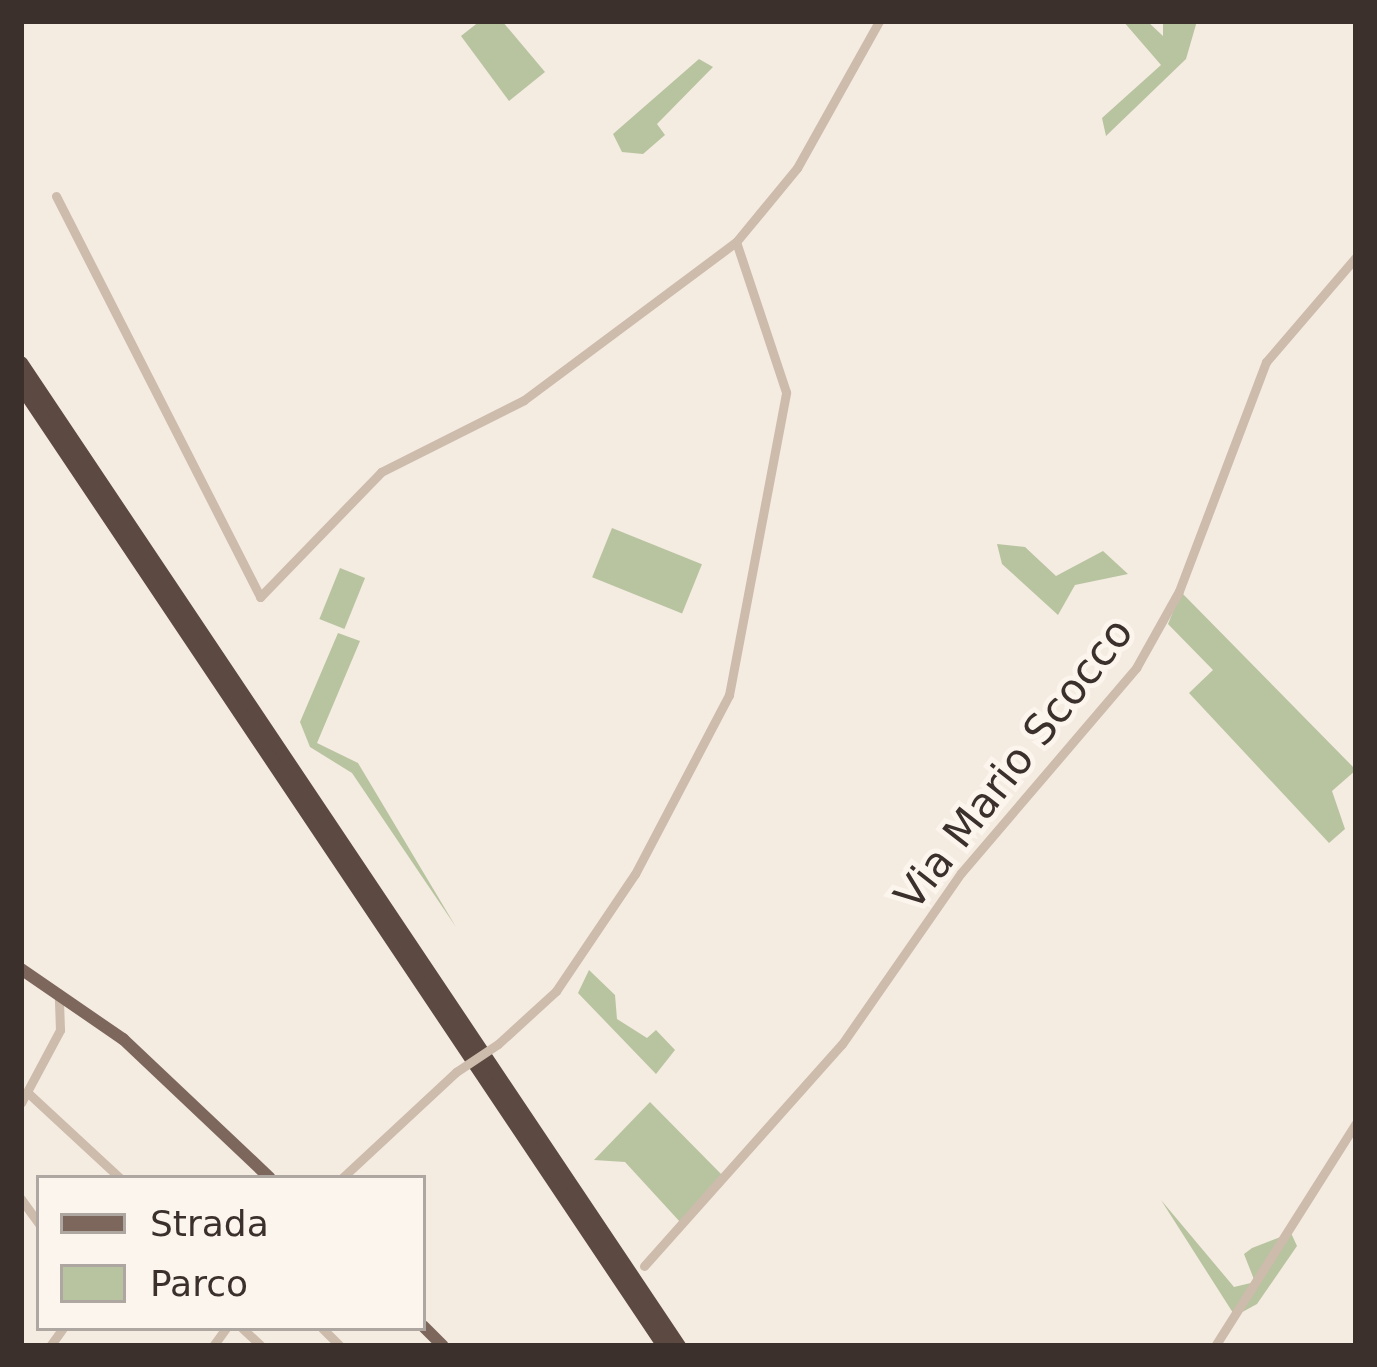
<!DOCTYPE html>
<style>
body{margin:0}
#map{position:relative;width:1377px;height:1367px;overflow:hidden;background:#f4ebe1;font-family:"DejaVu Sans",sans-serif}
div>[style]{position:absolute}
.green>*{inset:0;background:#b8c4a0;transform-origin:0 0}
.minor>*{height:9px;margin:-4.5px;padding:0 4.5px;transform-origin:4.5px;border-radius:4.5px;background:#cdbbac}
.major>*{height:12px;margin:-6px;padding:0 6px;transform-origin:6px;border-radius:6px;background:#7d675c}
.highway>*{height:14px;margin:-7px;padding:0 7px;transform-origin:7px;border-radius:7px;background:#5c4a42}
.minor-bridge>*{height:9px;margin:-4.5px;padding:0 4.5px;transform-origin:4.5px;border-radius:4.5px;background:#cdbbac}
span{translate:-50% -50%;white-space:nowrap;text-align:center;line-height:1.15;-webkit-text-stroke:10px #fbf5ee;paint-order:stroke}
.street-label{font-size:42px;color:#3b302b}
.frame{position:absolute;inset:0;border:24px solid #3b302b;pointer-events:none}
.legend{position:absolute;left:36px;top:1175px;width:390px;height:156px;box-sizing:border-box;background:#fbf5ee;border:3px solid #aea6a0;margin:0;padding:15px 21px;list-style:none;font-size:36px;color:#3b302b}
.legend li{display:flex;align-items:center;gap:24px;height:60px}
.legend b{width:60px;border:3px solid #aea6a0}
</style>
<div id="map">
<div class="green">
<i style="clip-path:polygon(480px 21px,502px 21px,545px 72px,509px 101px,461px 36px)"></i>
<i style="clip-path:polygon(1123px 21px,1147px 21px,1163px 36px,1163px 21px,1197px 21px,1186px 59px,1106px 136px,1102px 118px,1161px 65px)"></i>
<i style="clip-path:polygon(699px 59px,713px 67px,657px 124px,665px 135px,643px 154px,622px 152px,613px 134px)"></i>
<i style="left:612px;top:528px;width:97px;height:53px;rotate:22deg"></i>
<i style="clip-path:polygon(997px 544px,1025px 547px,1056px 576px,1103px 551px,1128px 574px,1075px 585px,1058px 615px,1002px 564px)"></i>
<i style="left:340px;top:568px;width:27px;height:55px;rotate:22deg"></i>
<i style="clip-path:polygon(1181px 592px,1356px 770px,1332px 791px,1345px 829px,1329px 843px,1189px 693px,1213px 670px,1168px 624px)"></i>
<i style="clip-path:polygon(338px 633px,360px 641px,317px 743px,358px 763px,456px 927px,352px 773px,310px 747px,300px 722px)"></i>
<i style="clip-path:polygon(589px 970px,615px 995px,617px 1019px,647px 1038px,656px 1030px,675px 1050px,656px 1074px,578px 993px)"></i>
<i style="clip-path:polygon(650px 1102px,723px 1176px,681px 1223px,625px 1162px,594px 1160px)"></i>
<i style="clip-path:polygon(1161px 1200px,1234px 1287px,1255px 1282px,1244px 1254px,1252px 1248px,1291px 1233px,1297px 1246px,1257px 1304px,1235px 1316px)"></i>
</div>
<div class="minor">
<i style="left:56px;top:196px;width:450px;rotate:63deg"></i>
<i style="left:260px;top:597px;width:174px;rotate:-45.9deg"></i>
<i style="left:381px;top:472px;width:160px;rotate:-26.7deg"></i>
<i style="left:524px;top:400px;width:264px;rotate:-36.7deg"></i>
<i style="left:498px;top:1044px;width:79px;rotate:-42.4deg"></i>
<i style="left:556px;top:991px;width:141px;rotate:-56deg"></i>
<i style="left:635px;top:874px;width:202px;rotate:-62.3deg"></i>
<i style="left:729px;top:695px;width:308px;rotate:-79.3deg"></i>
<i style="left:786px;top:392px;width:158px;rotate:-108.4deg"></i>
<i style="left:736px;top:242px;width:96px;rotate:-50.5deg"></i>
<i style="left:797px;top:168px;width:168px;rotate:-60.8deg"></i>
<i style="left:27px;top:1092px;width:127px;rotate:42.8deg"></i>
<i style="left:21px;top:1103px;width:83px;rotate:-61.9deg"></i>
<i style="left:60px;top:1030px;width:37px;rotate:-92deg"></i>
<i style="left:342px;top:1178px;width:156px;rotate:-42.9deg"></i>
<i style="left:21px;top:1199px;width:31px;rotate:54deg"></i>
<i style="left:644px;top:1266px;width:297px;rotate:-48.3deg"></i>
<i style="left:842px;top:1044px;width:208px;rotate:-55.2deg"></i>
<i style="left:961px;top:873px;width:270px;rotate:-49.5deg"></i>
<i style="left:1136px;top:668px;width:88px;rotate:-60.8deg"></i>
<i style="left:1179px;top:591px;width:245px;rotate:-69.2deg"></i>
<i style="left:1266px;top:362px;width:138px;rotate:-49.4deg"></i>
<i style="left:242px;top:1328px;width:26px;rotate:43deg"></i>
<i style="left:322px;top:1328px;width:25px;rotate:45deg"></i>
<i style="left:50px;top:1346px;width:22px;rotate:-54deg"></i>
<i style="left:213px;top:1346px;width:22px;rotate:-54deg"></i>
<i style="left:1215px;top:1346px;width:264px;rotate:-57.7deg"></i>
</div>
<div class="major">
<i style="left:21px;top:969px;width:124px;rotate:34.5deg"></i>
<i style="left:123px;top:1039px;width:202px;rotate:43.4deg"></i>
<i style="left:423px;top:1326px;width:28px;rotate:45deg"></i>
</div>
<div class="highway">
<i style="left:21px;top:363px;width:1183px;rotate:56.2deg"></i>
<i style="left:21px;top:386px;width:1155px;rotate:56.19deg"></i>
</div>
<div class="minor-bridge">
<i style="left:456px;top:1072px;width:50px;rotate:-33.7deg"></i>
</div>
<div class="street-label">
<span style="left:1014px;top:764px;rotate:-52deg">Via Mario Scocco</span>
</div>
<div class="frame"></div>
<ul class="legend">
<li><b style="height:15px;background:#7d675c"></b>Strada</li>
<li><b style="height:33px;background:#b8c4a0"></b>Parco</li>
</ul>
</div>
